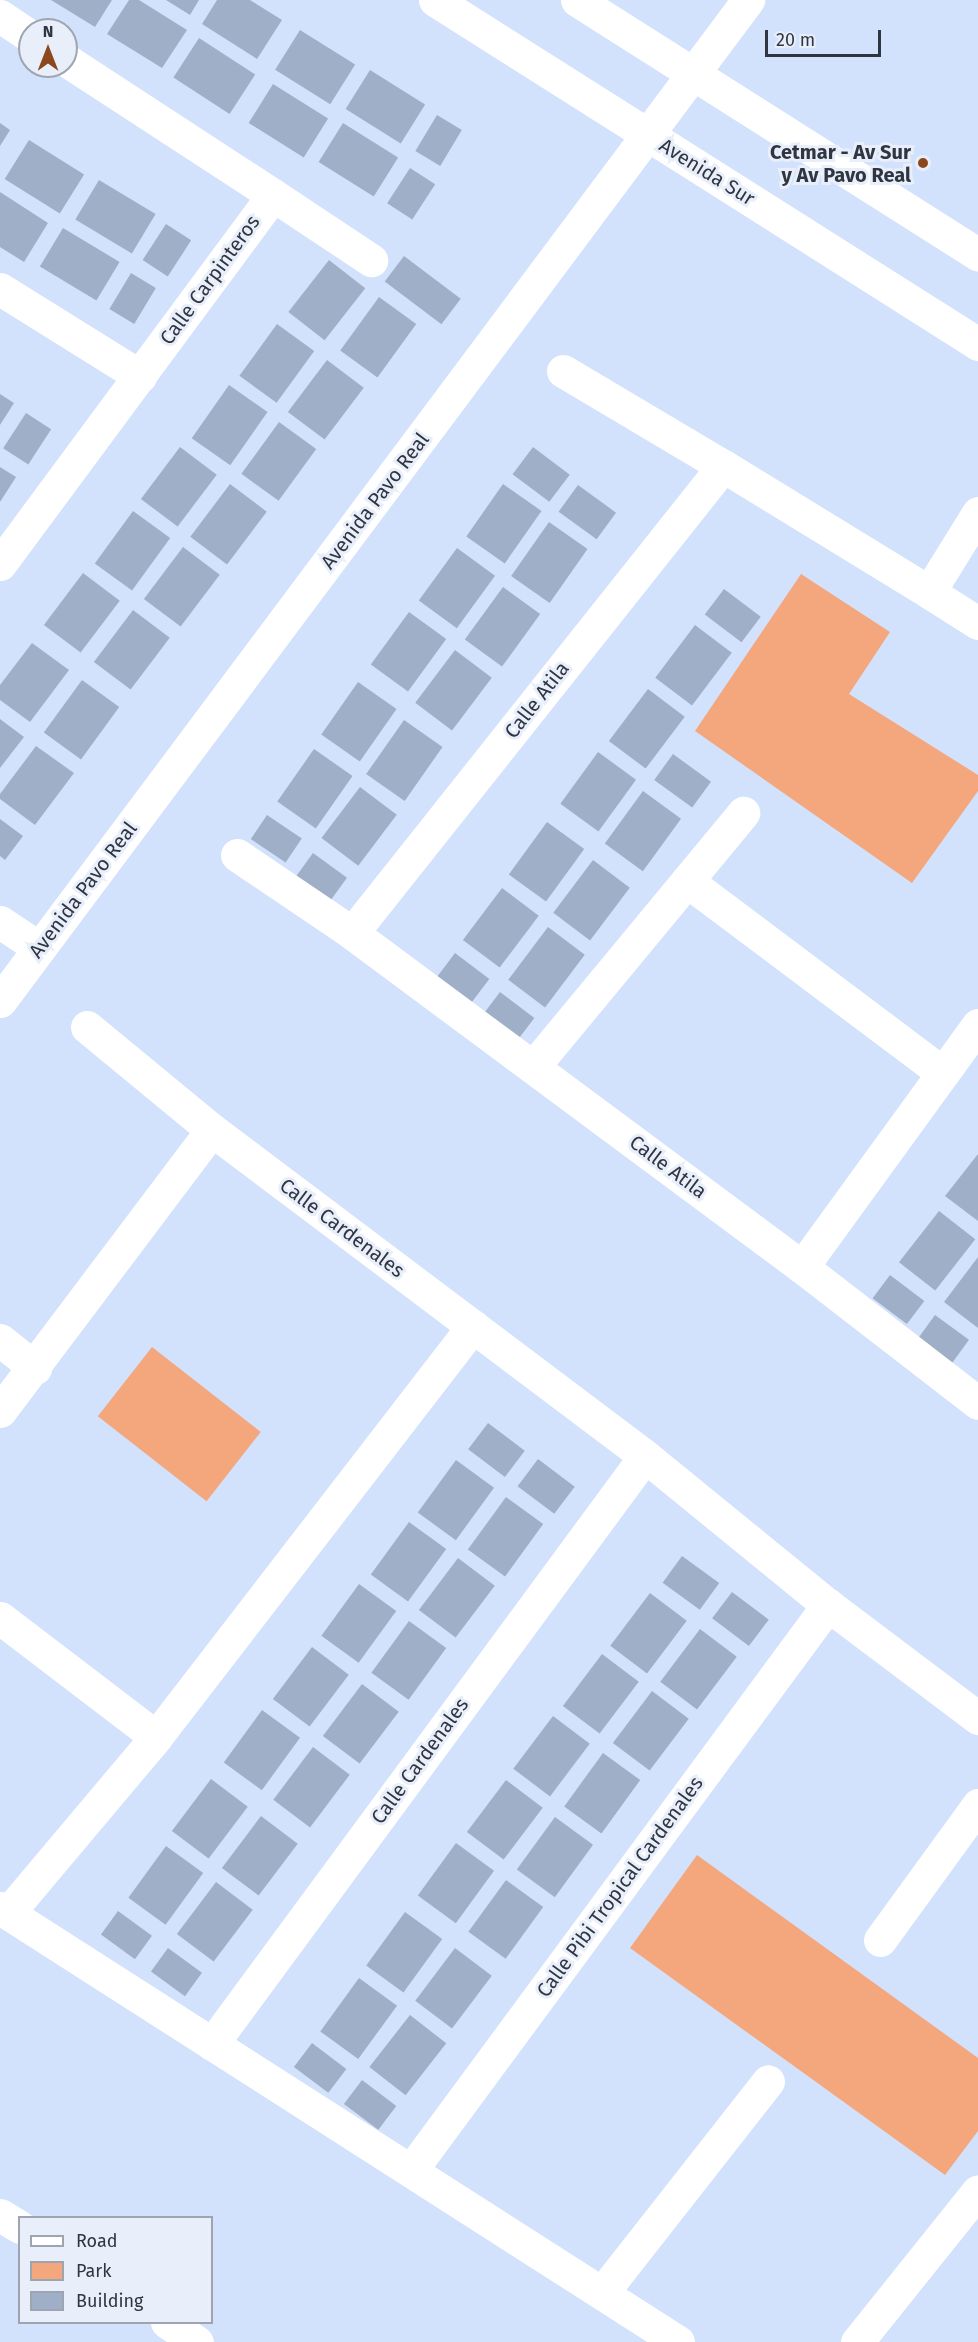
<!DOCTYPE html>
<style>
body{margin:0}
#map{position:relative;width:978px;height:2342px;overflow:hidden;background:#d2e2fd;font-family:"Fira Sans",sans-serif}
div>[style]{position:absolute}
.green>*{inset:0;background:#f4a67d;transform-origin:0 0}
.building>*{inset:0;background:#a0afc8;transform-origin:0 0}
.minor>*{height:33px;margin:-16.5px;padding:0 16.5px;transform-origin:16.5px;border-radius:16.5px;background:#fff}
.major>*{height:33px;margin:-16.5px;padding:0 16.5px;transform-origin:16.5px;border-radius:16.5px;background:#fff}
.dots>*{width:16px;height:16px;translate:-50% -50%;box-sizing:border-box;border:3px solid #e8effa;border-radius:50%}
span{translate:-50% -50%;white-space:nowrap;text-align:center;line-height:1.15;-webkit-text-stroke:6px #e8effa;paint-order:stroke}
.poi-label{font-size:20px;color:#303641;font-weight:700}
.right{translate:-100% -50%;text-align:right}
.street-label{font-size:20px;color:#303641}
.legend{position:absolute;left:18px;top:2216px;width:195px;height:108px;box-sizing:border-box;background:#e8effa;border:2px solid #9ea5b0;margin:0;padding:8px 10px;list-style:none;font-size:18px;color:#303641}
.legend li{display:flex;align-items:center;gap:12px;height:30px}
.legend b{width:30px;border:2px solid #9ea5b0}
.north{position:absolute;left:18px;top:18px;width:60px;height:60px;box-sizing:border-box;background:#e8effa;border:2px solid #9ea5b0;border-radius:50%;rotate:0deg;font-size:16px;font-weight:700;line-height:24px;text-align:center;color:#303641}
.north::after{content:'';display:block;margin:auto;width:21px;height:27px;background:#8b471d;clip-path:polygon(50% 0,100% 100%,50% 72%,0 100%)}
.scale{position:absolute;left:765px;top:30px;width:116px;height:27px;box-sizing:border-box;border:3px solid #303641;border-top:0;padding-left:8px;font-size:18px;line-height:21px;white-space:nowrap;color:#303641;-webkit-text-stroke:4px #e8effa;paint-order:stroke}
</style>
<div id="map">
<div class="green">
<i style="clip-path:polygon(801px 574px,890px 632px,849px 694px,978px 775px,978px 791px,912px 883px,695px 731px)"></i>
<i style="left:152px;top:1347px;width:138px;height:88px;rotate:38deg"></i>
<i style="clip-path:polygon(697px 1855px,978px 2058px,978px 2131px,945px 2175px,630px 1948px)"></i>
</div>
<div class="building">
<i style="clip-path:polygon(51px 0,112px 0,95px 27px)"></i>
<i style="clip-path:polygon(129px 0,139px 0,187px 30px,162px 68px,107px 34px)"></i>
<i style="clip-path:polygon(166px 0,199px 0,190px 15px)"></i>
<i style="clip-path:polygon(217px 0,250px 0,282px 20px,257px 59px,202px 24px)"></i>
<i style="left:300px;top:30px;width:65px;height:47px;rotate:32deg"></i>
<i style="left:199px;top:38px;width:67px;height:47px;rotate:33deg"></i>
<i style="left:370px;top:70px;width:65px;height:46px;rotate:32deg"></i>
<i style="left:273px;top:84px;width:65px;height:46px;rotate:32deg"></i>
<i style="left:437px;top:115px;width:29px;height:42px;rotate:31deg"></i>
<i style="clip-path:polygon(0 123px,10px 130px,0 146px)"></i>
<i style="left:343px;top:123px;width:65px;height:46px;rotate:32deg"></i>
<i style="left:29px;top:140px;width:65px;height:46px;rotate:32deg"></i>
<i style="left:410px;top:168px;width:30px;height:42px;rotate:33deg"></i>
<i style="left:99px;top:180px;width:66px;height:46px;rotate:31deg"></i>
<i style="clip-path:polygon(0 192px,48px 223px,24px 262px,0 247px)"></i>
<i style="left:166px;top:224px;width:30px;height:43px;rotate:33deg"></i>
<i style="left:63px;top:228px;width:66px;height:45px;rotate:31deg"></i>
<i style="left:404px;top:256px;width:71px;height:32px;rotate:37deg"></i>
<i style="left:329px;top:260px;width:46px;height:66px;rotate:38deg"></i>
<i style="left:131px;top:273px;width:29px;height:42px;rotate:31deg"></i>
<i style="left:379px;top:297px;width:46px;height:66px;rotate:36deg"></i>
<i style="left:277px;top:324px;width:46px;height:64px;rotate:36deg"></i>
<i style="left:327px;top:360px;width:46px;height:65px;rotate:37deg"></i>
<i style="left:229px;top:385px;width:47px;height:65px;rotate:35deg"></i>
<i style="clip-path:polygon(0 394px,14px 403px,0 425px)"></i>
<i style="left:26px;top:413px;width:30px;height:42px;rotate:33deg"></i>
<i style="left:279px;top:422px;width:46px;height:64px;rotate:36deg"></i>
<i style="left:180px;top:447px;width:46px;height:65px;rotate:37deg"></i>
<i style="left:533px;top:447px;width:46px;height:34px;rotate:37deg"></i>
<i style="clip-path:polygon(0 467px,16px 477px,0 502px)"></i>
<i style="left:230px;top:484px;width:46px;height:66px;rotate:37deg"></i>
<i style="left:503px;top:484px;width:47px;height:64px;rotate:35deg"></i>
<i style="left:578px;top:485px;width:47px;height:33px;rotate:36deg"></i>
<i style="left:133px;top:511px;width:46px;height:65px;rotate:36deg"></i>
<i style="left:549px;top:522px;width:47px;height:66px;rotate:35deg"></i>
<i style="left:183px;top:547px;width:46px;height:65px;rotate:37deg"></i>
<i style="left:457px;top:548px;width:47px;height:65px;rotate:36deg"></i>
<i style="left:83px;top:573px;width:46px;height:65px;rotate:37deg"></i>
<i style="left:503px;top:587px;width:46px;height:65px;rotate:36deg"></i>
<i style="left:724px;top:589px;width:46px;height:32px;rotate:37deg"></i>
<i style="left:133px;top:610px;width:46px;height:65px;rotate:37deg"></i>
<i style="left:409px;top:612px;width:46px;height:65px;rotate:36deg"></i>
<i style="left:695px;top:625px;width:46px;height:66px;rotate:37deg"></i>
<i style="clip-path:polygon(32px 643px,69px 670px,30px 722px,0 700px,0 685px)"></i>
<i style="left:455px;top:650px;width:46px;height:66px;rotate:37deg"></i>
<i style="left:82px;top:680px;width:46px;height:65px;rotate:36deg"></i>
<i style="left:358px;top:682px;width:47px;height:64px;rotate:35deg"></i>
<i style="left:648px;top:689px;width:46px;height:65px;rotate:37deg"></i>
<i style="clip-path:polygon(0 719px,24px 737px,0 768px)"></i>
<i style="left:404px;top:720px;width:47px;height:66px;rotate:35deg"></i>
<i style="clip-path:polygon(36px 746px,74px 773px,35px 825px,0 799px,0 794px)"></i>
<i style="left:314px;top:749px;width:47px;height:64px;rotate:35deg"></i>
<i style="left:598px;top:752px;width:47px;height:64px;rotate:36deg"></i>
<i style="left:673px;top:754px;width:47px;height:32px;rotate:36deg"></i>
<i style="left:360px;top:787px;width:46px;height:64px;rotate:37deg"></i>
<i style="left:643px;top:791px;width:47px;height:65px;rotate:36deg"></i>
<i style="left:267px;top:815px;width:42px;height:29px;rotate:34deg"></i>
<i style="clip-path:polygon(0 819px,23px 836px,5px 860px,0 856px)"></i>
<i style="left:547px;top:822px;width:46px;height:65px;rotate:36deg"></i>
<i style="left:313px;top:853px;width:42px;height:29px;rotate:36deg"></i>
<i style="left:593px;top:860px;width:46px;height:66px;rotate:37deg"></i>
<i style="left:502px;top:888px;width:46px;height:65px;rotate:37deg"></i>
<i style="left:548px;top:927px;width:46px;height:66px;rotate:37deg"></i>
<i style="left:455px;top:953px;width:43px;height:30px;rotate:37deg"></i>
<i style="left:500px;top:992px;width:43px;height:30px;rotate:37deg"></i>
<i style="clip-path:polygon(978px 1154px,978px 1221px,945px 1196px)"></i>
<i style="left:939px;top:1211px;width:46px;height:65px;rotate:38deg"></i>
<i style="clip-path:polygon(978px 1257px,978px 1328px,944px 1302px)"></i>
<i style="left:890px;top:1275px;width:43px;height:29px;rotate:37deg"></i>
<i style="left:935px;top:1315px;width:42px;height:29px;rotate:36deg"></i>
<i style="left:488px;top:1423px;width:46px;height:33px;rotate:37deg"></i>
<i style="left:538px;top:1459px;width:46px;height:34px;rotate:37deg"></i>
<i style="left:456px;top:1460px;width:47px;height:65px;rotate:36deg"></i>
<i style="left:506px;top:1497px;width:46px;height:65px;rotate:36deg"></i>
<i style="left:409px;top:1522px;width:46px;height:65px;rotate:36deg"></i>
<i style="left:682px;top:1556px;width:46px;height:33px;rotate:36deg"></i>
<i style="left:458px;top:1558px;width:46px;height:65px;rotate:37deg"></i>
<i style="left:359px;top:1584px;width:46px;height:64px;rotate:36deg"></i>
<i style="left:732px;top:1592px;width:46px;height:33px;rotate:37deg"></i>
<i style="left:650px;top:1593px;width:46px;height:66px;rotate:37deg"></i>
<i style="left:409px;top:1621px;width:46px;height:64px;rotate:36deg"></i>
<i style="left:700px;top:1629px;width:46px;height:66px;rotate:37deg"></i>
<i style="left:312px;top:1647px;width:46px;height:65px;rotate:37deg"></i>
<i style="left:602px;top:1654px;width:46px;height:65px;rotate:37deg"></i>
<i style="left:362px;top:1684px;width:46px;height:65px;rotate:37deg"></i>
<i style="left:652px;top:1691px;width:46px;height:65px;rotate:37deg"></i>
<i style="left:262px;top:1710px;width:47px;height:65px;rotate:36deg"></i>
<i style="left:553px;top:1716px;width:46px;height:66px;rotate:37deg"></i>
<i style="left:313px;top:1747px;width:46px;height:66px;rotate:37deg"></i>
<i style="left:603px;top:1753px;width:46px;height:66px;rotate:36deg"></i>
<i style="left:211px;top:1779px;width:46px;height:65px;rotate:37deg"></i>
<i style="left:506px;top:1780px;width:46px;height:65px;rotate:37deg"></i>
<i style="left:261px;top:1816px;width:46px;height:65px;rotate:37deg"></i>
<i style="left:555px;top:1817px;width:47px;height:65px;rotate:36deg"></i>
<i style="left:456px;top:1843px;width:47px;height:65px;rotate:36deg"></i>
<i style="left:166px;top:1846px;width:46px;height:64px;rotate:36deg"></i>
<i style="left:506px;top:1880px;width:46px;height:64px;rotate:36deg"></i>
<i style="left:216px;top:1882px;width:46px;height:65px;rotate:37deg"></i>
<i style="left:118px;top:1911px;width:42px;height:29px;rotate:36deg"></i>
<i style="left:405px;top:1912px;width:46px;height:66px;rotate:36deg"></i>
<i style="left:168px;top:1948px;width:42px;height:29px;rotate:36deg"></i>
<i style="left:455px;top:1948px;width:46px;height:66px;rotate:37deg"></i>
<i style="left:359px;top:1978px;width:47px;height:66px;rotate:36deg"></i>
<i style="left:410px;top:2015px;width:46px;height:66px;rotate:38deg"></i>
<i style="left:312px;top:2043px;width:43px;height:30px;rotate:37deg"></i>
<i style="left:362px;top:2080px;width:43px;height:30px;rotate:37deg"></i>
</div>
<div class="minor">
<i style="left:0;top:16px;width:36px;rotate:34deg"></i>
<i style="left:273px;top:195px;width:118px;rotate:33.6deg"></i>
<i style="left:0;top:289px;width:165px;rotate:31.9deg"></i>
<i style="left:563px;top:371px;width:186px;rotate:30.7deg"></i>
<i style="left:978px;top:513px;width:93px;rotate:121.8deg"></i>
<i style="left:929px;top:592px;width:241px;rotate:-148.5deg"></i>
<i style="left:723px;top:466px;width:596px;rotate:128.46deg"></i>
<i style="left:352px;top:933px;width:560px;rotate:36.58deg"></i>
<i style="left:802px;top:1267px;width:222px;rotate:37.7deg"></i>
<i style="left:0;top:564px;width:459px;rotate:-53.5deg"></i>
<i style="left:273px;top:195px;width:247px;rotate:-146.9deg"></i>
<i style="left:929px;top:592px;width:58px;rotate:32.3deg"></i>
<i style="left:237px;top:855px;width:139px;rotate:34.1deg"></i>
<i style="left:687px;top:881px;width:320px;rotate:36.9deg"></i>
<i style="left:0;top:922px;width:47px;rotate:33.7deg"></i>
<i style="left:0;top:1001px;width:1250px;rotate:-53.23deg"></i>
<i style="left:87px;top:1027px;width:162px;rotate:39.5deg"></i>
<i style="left:212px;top:1130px;width:542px;rotate:36.98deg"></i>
<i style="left:645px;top:1456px;width:236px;rotate:39.2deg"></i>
<i style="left:828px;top:1605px;width:188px;rotate:37deg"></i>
<i style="left:533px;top:1067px;width:330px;rotate:-50.4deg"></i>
<i style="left:802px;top:1267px;width:299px;rotate:-54deg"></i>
<i style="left:0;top:1340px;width:45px;rotate:38.7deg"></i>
<i style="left:0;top:1411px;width:352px;rotate:-53deg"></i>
<i style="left:0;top:1618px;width:196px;rotate:37.3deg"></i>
<i style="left:0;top:1908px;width:805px;rotate:32.62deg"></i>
<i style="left:8px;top:1913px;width:230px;rotate:-49.9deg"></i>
<i style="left:156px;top:1737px;width:519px;rotate:-52.36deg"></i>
<i style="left:880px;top:1940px;width:167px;rotate:-54deg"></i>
<i style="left:212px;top:2044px;width:730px;rotate:-53.63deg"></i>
<i style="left:412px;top:2169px;width:701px;rotate:-53.59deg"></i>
<i style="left:0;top:2215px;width:23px;rotate:31deg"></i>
<i style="left:602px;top:2293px;width:269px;rotate:-51.9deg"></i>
<i style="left:167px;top:2322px;width:36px;rotate:34deg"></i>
<i style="left:857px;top:2342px;width:193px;rotate:-51.3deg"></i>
</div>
<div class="major">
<i style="left:435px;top:0;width:643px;rotate:32.35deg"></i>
<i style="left:577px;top:0;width:475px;rotate:32.4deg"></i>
</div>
<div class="dots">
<i style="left:923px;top:163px;background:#8b471d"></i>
</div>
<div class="poi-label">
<span class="right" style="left:911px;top:164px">Cetmar - Av Sur<br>y Av Pavo Real</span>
</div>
<div class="street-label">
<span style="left:707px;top:172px;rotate:32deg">Avenida Sur</span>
<span style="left:210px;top:280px;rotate:-54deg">Calle Carpinteros</span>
<span style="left:375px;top:501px;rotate:-53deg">Avenida Pavo Real</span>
<span style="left:537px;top:700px;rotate:-52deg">Calle Atila</span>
<span style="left:83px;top:890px;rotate:-53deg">Avenida Pavo Real</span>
<span style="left:668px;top:1167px;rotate:37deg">Calle Atila</span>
<span style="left:342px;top:1228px;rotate:37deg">Calle Cardenales</span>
<span style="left:420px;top:1761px;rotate:-54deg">Calle Cardenales</span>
<span style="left:620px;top:1887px;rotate:-54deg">Calle Pibi Tropical Cardenales</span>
</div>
<ul class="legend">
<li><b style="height:8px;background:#fff"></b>Road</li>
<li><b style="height:16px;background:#f4a67d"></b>Park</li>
<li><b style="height:16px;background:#a0afc8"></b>Building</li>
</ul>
<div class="north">N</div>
<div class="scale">20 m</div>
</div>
